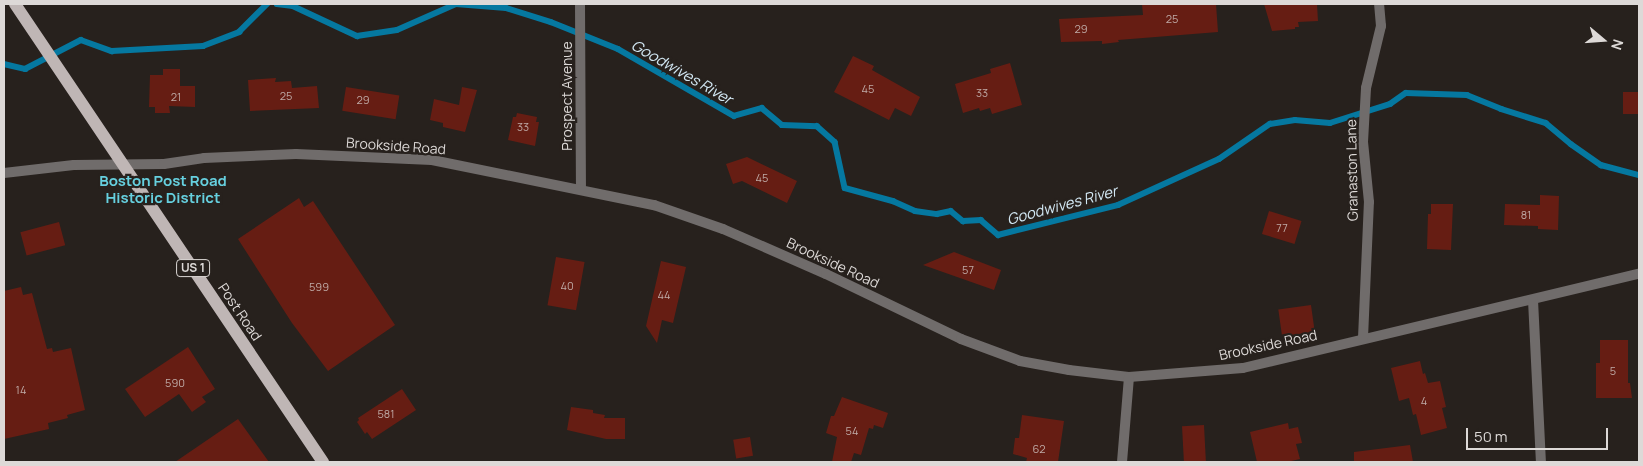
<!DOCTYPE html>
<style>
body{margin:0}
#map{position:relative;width:1643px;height:466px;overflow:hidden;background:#27211d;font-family:Manrope,sans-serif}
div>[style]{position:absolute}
.stream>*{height:5.5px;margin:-2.75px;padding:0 2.75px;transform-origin:2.75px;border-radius:2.75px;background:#0578a0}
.building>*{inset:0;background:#661d13;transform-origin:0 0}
.street>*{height:10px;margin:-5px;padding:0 5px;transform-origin:5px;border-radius:5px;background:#706c6b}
.primary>*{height:12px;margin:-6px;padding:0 6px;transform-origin:6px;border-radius:6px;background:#bfb6b5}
span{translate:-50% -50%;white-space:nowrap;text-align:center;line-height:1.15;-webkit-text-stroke:4.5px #27211d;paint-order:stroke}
.number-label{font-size:11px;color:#bfaaa6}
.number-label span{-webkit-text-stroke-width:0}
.shield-label span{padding:1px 4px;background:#27211d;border:1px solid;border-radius:4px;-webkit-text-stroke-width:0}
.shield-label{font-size:12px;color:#ddd9d7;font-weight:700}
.street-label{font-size:14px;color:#ddd9d7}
.water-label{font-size:15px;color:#d2e7f3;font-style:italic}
.neighbourhood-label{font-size:15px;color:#66d0df;font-weight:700}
.frame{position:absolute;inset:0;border:5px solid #ddd9d7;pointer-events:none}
.north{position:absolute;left:1578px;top:15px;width:50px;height:50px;-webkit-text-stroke:4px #27211d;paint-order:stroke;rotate:108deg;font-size:14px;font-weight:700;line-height:20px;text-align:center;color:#ddd9d7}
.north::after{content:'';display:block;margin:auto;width:18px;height:22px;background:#ddd9d7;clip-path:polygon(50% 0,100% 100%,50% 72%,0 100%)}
.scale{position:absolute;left:1466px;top:428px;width:142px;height:22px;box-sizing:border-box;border:2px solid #ddd9d7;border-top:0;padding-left:6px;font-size:15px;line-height:18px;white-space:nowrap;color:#ddd9d7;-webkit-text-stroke:4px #27211d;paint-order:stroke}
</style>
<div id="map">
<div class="stream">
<i style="left:277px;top:4px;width:16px;rotate:7deg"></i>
<i style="left:293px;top:6px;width:71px;rotate:25.1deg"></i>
<i style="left:357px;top:36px;width:40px;rotate:-8.5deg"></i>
<i style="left:397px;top:30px;width:64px;rotate:-23.8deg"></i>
<i style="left:456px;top:4px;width:50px;rotate:4.6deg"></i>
<i style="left:506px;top:8px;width:47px;rotate:17.3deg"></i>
<i style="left:551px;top:22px;width:72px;rotate:21.9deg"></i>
<i style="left:618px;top:49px;width:134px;rotate:30deg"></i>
<i style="left:734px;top:116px;width:29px;rotate:-16deg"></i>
<i style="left:762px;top:108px;width:26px;rotate:40deg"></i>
<i style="left:782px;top:125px;width:35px;rotate:2deg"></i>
<i style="left:817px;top:126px;width:24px;rotate:42deg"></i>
<i style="left:835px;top:142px;width:47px;rotate:77.7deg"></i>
<i style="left:845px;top:188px;width:50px;rotate:15.2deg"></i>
<i style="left:893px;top:201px;width:24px;rotate:24deg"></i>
<i style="left:915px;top:211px;width:22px;rotate:8deg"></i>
<i style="left:937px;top:214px;width:14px;rotate:-12deg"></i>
<i style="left:951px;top:211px;width:16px;rotate:40deg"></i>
<i style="left:963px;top:221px;width:18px;rotate:-3deg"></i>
<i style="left:981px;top:220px;width:23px;rotate:41deg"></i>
<i style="left:998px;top:235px;width:124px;rotate:-14deg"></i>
<i style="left:1118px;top:205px;width:111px;rotate:-24.5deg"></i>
<i style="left:1219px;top:159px;width:62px;rotate:-34.5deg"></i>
<i style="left:1270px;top:124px;width:25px;rotate:-9deg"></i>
<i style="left:1295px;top:120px;width:35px;rotate:5deg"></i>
<i style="left:1330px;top:123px;width:63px;rotate:-17.6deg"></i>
<i style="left:1390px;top:104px;width:19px;rotate:-35deg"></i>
<i style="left:1406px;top:93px;width:61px;rotate:1.9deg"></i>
<i style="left:1467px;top:95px;width:37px;rotate:22deg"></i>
<i style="left:1501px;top:109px;width:47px;rotate:17.3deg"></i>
<i style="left:1546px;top:123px;width:33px;rotate:40deg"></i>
<i style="left:1571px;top:144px;width:37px;rotate:35deg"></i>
<i style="left:1601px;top:165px;width:39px;rotate:15deg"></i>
<i style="left:4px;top:64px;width:22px;rotate:13deg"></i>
<i style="left:25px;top:69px;width:63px;rotate:-27.4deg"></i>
<i style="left:81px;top:40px;width:33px;rotate:20deg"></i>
<i style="left:112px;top:51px;width:91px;rotate:-3.1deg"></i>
<i style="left:203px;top:46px;width:39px;rotate:-21deg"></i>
<i style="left:239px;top:32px;width:40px;rotate:-45deg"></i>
</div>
<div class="building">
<i style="clip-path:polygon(1142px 4px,1216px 4px,1218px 32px,1118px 40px,1119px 42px,1102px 44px,1102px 41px,1061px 42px,1059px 19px,1143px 15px)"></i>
<i style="clip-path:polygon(1264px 4px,1317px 4px,1318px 21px,1298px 22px,1299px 27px,1295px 27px,1295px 29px,1272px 31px)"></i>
<i style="clip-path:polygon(853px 56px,874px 66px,872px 70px,920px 97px,911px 116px,895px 108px,889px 120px,834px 92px)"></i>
<i style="clip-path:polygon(1010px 63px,1022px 105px,992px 114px,990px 108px,980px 111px,979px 108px,963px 113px,955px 84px,991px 73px,990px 69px)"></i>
<i style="clip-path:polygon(163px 69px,180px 69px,180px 86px,195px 86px,195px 107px,169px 106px,170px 113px,155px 113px,155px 107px,149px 107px,150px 75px,163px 75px)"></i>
<i style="clip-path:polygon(276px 78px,275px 82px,291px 81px,292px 88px,317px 86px,319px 108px,250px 111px,248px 80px)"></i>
<i style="left:346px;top:87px;width:54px;height:24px;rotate:9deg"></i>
<i style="clip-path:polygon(462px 87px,477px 90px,465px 132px,443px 127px,443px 123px,430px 120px,434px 99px,459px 105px)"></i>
<i style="left:1623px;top:92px;width:16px;height:22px"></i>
<i style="clip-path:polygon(517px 113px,537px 117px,536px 122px,539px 122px,535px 146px,508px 140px,513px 117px,516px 117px)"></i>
<i style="clip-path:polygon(747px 157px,797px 181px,787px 203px,742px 181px,733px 184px,726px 164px)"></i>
<i style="clip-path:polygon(1540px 195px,1559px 196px,1558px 230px,1538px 229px,1538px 226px,1504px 225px,1505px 204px,1540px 205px)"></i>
<i style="clip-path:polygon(299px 198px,304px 207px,313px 201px,395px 325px,328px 371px,292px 323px,238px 239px)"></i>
<i style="clip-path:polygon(1431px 204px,1453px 204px,1451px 250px,1427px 249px,1428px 214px,1431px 214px)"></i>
<i style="left:1269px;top:211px;width:34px;height:24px;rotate:17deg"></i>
<i style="left:59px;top:222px;width:24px;height:40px;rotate:75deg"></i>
<i style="clip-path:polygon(954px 252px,1001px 270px,994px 290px,923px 265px)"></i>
<i style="left:556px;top:257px;width:29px;height:49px;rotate:10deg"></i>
<i style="clip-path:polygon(661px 261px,686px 267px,673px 323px,662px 320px,657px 343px,646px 326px)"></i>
<i style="clip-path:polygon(21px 287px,23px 295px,32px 293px,47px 349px,52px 348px,53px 352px,71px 348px,85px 410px,67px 415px,68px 418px,48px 423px,49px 429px,4px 439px,4px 291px)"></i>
<i style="left:1311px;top:305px;width:27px;height:33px;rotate:82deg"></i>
<i style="clip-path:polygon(1600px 340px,1628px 340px,1628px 383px,1630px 383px,1632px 398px,1596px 398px,1596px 363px,1600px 363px)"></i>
<i style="clip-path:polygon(188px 347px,215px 389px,202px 397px,206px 402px,192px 412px,179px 394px,145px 417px,125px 389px)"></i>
<i style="clip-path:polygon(1420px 361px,1423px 374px,1425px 373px,1428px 383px,1440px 381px,1446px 407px,1442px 408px,1447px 428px,1421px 435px,1416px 414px,1413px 415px,1409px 398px,1399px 401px,1391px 368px)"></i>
<i style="clip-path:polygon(402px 389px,416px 410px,372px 439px,367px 432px,365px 434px,357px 422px,359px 420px,358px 418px)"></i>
<i style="clip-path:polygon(842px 397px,888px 413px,883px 428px,874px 425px,873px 429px,869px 428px,861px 455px,854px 453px,851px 462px,832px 462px,837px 437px,826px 433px,831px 416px,834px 416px)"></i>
<i style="clip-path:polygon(571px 407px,593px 410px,593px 413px,605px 415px,604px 418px,625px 418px,625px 439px,606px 439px,567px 430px)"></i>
<i style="clip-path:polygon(1022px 415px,1064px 421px,1058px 462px,1026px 462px,1027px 458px,1013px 454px,1015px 438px,1019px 438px)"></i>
<i style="clip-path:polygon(238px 419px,269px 462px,175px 462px)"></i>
<i style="clip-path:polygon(1288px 423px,1289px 429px,1298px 427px,1302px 443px,1296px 444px,1300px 459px,1287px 462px,1257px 462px,1250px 432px)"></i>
<i style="left:1204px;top:425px;width:37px;height:22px;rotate:87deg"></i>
<i style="left:750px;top:437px;width:19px;height:17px;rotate:81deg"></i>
<i style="clip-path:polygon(1410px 445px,1413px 462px,1354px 462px,1354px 452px)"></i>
</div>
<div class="street">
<i style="left:580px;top:4px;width:185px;rotate:89.7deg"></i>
<i style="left:4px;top:173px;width:70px;rotate:-6.5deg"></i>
<i style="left:74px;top:165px;width:90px;rotate:-0.6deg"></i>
<i style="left:164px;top:164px;width:40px;rotate:-8.5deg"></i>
<i style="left:204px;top:158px;width:92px;rotate:-2.5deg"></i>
<i style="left:296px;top:154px;width:136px;rotate:2.5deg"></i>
<i style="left:432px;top:160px;width:227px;rotate:11.5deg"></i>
<i style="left:654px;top:205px;width:73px;rotate:19.2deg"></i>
<i style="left:723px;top:229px;width:112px;rotate:23.6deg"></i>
<i style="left:826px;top:274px;width:150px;rotate:25.7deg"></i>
<i style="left:961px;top:339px;width:63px;rotate:20.4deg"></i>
<i style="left:1020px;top:361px;width:50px;rotate:10.4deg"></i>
<i style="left:1069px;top:370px;width:60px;rotate:6.7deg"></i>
<i style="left:1129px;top:377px;width:114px;rotate:-4.5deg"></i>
<i style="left:1243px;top:368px;width:407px;rotate:-13.4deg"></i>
<i style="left:1533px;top:300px;width:162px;rotate:87.2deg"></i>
<i style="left:1363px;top:338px;width:136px;rotate:-87.5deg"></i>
<i style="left:1369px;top:202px;width:60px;rotate:-95.7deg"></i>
<i style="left:1363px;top:142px;width:54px;rotate:-86.8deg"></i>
<i style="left:1366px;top:88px;width:64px;rotate:-76.4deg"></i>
<i style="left:1381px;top:26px;width:22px;rotate:-95deg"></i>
<i style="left:1122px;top:462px;width:85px;rotate:-85.3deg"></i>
</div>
<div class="primary">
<i style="left:15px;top:4px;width:552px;rotate:56.08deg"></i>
</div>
<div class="number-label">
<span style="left:1172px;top:19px">25</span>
<span style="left:1081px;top:29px">29</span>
<span style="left:868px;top:89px">45</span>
<span style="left:982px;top:93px">33</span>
<span style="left:286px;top:96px">25</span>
<span style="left:176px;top:97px">21</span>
<span style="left:363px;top:100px">29</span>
<span style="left:523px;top:127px">33</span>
<span style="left:762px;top:178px">45</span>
<span style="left:1526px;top:215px">81</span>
<span style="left:1282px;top:228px">77</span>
<span style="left:968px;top:270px">57</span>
<span style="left:567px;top:286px">40</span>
<span style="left:319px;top:287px">599</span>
<span style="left:664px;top:295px">44</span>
<span style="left:1613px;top:371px">5</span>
<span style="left:175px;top:383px">590</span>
<span style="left:21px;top:390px">14</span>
<span style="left:1424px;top:401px">4</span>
<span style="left:386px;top:414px">581</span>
<span style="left:852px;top:431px">54</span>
<span style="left:1039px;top:449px">62</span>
</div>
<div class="shield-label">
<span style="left:193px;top:268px">US 1</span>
</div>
<div class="street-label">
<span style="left:567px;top:96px;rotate:-90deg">Prospect Avenue</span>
<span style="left:396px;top:146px;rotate:4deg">Brookside Road</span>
<span style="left:1352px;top:170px;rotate:-91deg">Granaston Lane</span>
<span style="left:833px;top:263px;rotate:25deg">Brookside Road</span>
<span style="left:240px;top:312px;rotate:56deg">Post Road</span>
<span style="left:1268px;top:345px;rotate:-12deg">Brookside Road</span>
</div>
<div class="water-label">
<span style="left:682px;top:72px;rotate:30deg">Goodwives River</span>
<span style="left:1062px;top:205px;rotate:-15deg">Goodwives River</span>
</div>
<div class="neighbourhood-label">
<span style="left:163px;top:189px">Boston Post Road<br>Historic District</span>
</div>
<div class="frame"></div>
<div class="north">N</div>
<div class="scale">50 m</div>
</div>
